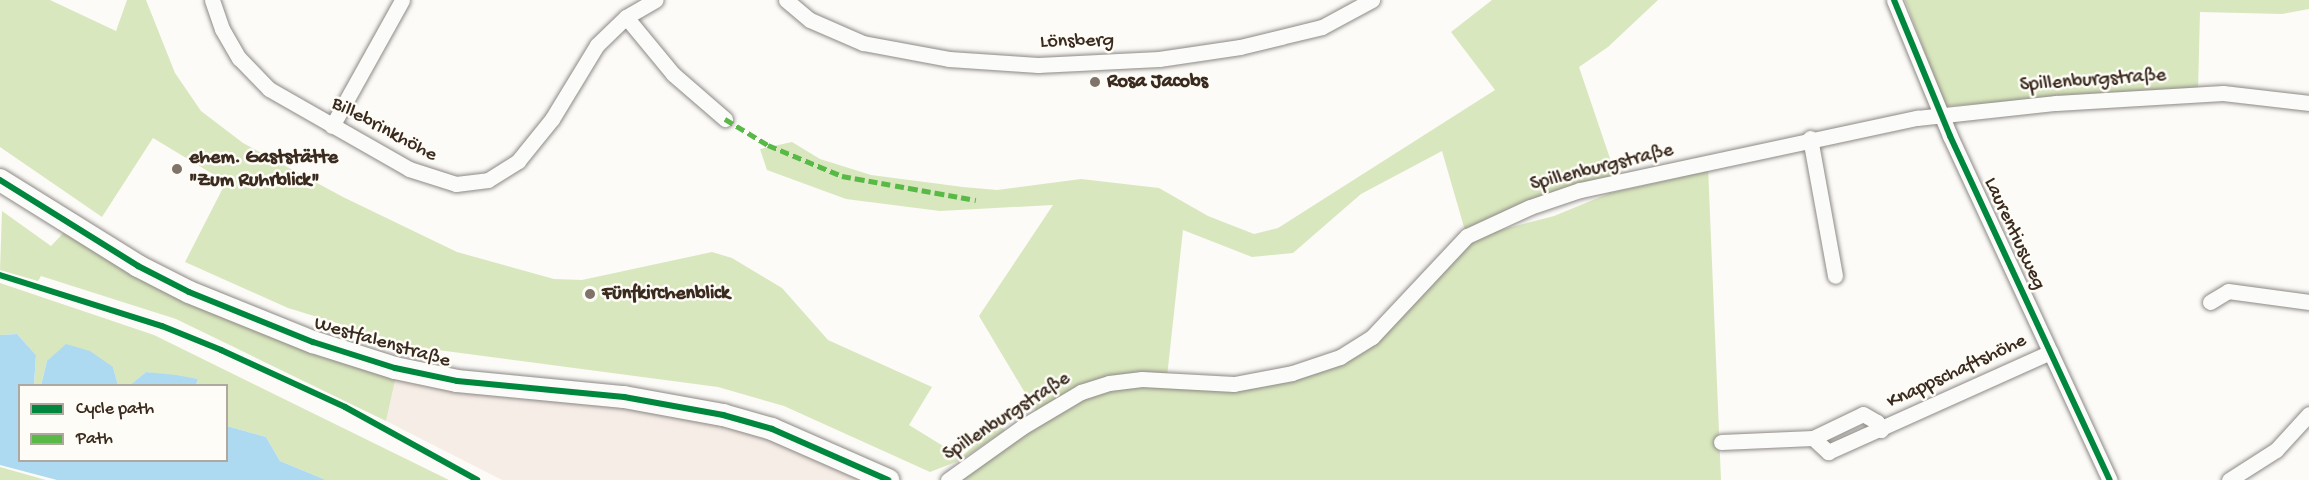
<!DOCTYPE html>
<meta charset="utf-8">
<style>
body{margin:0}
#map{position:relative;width:2309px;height:480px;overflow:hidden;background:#fcfbf8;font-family:"Gochi Hand",sans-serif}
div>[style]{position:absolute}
.built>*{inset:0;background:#f7ede7}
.green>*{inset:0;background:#d9e7be}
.water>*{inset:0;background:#aedaf1}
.roads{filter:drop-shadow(0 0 2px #8d8985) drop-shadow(0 0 2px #8d8985)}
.street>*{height:15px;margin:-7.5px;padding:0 7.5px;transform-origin:7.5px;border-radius:7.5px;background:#fbfbf9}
.secondary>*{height:22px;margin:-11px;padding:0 11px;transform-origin:11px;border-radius:11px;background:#fbfbf9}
.quiet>*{height:4.5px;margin-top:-2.25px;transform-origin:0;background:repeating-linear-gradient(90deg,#58b947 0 9px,transparent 0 13.5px)}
.cycleway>*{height:6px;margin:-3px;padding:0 3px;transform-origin:3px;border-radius:3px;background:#00873e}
.dots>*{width:16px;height:16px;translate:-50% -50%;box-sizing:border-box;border:3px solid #fdfcf7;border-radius:50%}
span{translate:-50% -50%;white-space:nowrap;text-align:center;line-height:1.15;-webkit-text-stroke:5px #fdfcf7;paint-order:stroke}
.street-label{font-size:20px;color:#3b2a1e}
.poi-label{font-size:20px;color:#3b2a1e;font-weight:700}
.left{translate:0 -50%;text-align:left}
.legend{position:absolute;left:18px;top:384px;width:210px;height:78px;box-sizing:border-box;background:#fdfcf7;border:2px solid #afa8a0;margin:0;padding:8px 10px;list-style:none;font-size:18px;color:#3b2a1e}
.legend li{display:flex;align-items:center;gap:12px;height:30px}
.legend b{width:30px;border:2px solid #afa8a0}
</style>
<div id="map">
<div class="built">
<i style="clip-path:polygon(397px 372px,772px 430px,887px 480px,502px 480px,386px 421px)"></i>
</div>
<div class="green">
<i style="clip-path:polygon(0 0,50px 0,116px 31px,127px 0,146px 0,175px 73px,201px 111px,243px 143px,343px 197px,457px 252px,554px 279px,582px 280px,712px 252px,732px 258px,782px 288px,828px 340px,932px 387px,909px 425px,961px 457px,997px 425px,1005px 430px,961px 460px,930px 472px,784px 406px,718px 387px,415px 347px,288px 308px,185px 262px,226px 182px,153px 138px,102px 217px,0 147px)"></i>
<i style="clip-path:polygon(1492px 0,1658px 0,1608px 47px,1579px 67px,1617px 179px,1466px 234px,1442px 151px,1361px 194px,1293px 253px,1252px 257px,1183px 230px,1167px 377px,1235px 386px,1343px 359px,1469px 238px,1554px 216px,1610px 193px,1682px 177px,1708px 166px,1721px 480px,949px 480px,1040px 418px,979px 316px,1053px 205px,940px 211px,846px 199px,767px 170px,760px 149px,792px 142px,820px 159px,871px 175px,963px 187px,997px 190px,1081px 179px,1159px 188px,1208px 216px,1254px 234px,1278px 228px,1495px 90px,1451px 32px)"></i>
<i style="clip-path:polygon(1905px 0,2309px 0,2309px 9px,2282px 14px,2200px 12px,2198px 91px,1945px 106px)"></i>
<i style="clip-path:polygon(2px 211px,51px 246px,69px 227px,397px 372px,386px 421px,176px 319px,41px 276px,38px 281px,0 270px)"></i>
<i style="clip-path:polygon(0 283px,154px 335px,449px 480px,326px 480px,280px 461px,266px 437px,227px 426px,226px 386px,196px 385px,198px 379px,146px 372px,130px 385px,118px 385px,113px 367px,47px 361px,41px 385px,34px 385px,36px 355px,17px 334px,0 335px)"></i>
<i style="clip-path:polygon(0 467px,46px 480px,0 480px)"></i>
</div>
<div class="water">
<i style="clip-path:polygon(17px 334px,36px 355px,34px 385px,20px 386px,20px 460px,226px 460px,227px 426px,266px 437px,280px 461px,326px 480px,57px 480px,0 465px,0 335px)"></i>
<i style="clip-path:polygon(66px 344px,90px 351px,113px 367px,118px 385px,41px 385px,47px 361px)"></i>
<i style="clip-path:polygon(146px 372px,176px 375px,198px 379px,196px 385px,130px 385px)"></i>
</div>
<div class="roads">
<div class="street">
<i style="left:212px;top:0;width:31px;rotate:71deg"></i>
<i style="left:222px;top:29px;width:34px;rotate:60deg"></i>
<i style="left:239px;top:58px;width:43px;rotate:45.9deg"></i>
<i style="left:269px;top:89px;width:161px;rotate:29.7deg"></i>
<i style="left:409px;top:169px;width:49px;rotate:17.7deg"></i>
<i style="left:456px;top:184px;width:32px;rotate:-7deg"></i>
<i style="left:488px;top:180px;width:36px;rotate:-32deg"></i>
<i style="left:518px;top:161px;width:54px;rotate:-51deg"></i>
<i style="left:552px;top:119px;width:87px;rotate:-58.7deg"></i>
<i style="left:597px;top:45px;width:40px;rotate:-44deg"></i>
<i style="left:626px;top:17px;width:34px;rotate:-30deg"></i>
<i style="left:786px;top:0;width:31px;rotate:40deg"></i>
<i style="left:810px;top:20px;width:58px;rotate:23.5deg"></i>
<i style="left:863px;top:43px;width:87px;rotate:10.5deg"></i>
<i style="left:949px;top:59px;width:89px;rotate:3.9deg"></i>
<i style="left:1038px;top:65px;width:121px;rotate:-2.8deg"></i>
<i style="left:1159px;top:59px;width:82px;rotate:-8.4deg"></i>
<i style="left:1240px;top:47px;width:84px;rotate:-13.7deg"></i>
<i style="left:1322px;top:27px;width:57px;rotate:-28.4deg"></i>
<i style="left:1894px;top:0;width:147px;rotate:67.6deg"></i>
<i style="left:1950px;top:136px;width:379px;rotate:65.1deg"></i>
<i style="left:626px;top:17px;width:74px;rotate:50.5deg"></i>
<i style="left:673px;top:74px;width:69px;rotate:40.9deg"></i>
<i style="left:332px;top:126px;width:144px;rotate:-60.9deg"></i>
<i style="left:1810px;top:138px;width:140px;rotate:79.7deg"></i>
<i style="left:2210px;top:302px;width:21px;rotate:-31deg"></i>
<i style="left:2228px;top:291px;width:82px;rotate:7.7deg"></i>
<i style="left:1813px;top:438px;width:55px;rotate:-25.6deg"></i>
<i style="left:1863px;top:414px;width:16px;rotate:30deg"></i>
<i style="left:1877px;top:422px;width:9px;rotate:63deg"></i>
<i style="left:1721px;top:442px;width:92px;rotate:-2.5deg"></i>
<i style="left:1813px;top:438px;width:21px;rotate:43deg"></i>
<i style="left:1828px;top:452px;width:244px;rotate:-24.2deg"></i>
<i style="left:948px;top:480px;width:91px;rotate:-35.6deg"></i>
<i style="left:1022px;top:427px;width:69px;rotate:-30.7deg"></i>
<i style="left:1081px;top:392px;width:29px;rotate:-18deg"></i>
<i style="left:1109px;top:383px;width:33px;rotate:-7deg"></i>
<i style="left:1142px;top:379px;width:92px;rotate:3.1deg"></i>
<i style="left:1234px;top:384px;width:59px;rotate:-10.7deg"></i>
<i style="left:1292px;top:373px;width:51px;rotate:-18.4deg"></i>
<i style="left:1340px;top:357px;width:38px;rotate:-32deg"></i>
<i style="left:1372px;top:337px;width:139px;rotate:-46.8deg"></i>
<i style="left:1467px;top:236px;width:69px;rotate:-24.7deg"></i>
<i style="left:1530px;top:207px;width:53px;rotate:-18.8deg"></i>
<i style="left:1580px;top:190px;width:345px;rotate:-12.1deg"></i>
<i style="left:1917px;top:118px;width:140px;rotate:-6.2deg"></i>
<i style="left:2056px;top:103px;width:167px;rotate:-3.4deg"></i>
<i style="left:2223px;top:93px;width:87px;rotate:6.6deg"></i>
<i style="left:2229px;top:480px;width:56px;rotate:-32.6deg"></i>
<i style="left:2276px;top:450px;width:49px;rotate:-47.5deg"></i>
</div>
<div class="secondary">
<i style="left:0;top:180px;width:163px;rotate:31.9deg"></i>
<i style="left:138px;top:266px;width:57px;rotate:27deg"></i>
<i style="left:189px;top:292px;width:134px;rotate:22deg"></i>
<i style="left:313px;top:342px;width:86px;rotate:17.6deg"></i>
<i style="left:395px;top:368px;width:63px;rotate:11.8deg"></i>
<i style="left:457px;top:381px;width:168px;rotate:5.5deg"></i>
<i style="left:624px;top:397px;width:101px;rotate:10.3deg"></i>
<i style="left:723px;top:415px;width:51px;rotate:15.9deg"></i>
<i style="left:772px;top:429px;width:127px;rotate:23.7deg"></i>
</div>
</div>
<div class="quiet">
<i style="left:725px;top:119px;width:50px;rotate:31.2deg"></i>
<i style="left:768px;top:145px;width:80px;rotate:22.7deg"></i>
<i style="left:842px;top:176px;width:136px;rotate:10.2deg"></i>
</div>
<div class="cycleway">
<i style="left:1894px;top:0;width:147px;rotate:67.6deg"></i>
<i style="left:1950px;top:136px;width:379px;rotate:65.1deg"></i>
<i style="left:0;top:180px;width:163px;rotate:31.9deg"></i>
<i style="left:138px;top:266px;width:57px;rotate:27deg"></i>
<i style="left:189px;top:292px;width:134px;rotate:22deg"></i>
<i style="left:313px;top:342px;width:86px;rotate:17.6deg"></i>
<i style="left:395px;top:368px;width:63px;rotate:11.8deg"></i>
<i style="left:457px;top:381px;width:168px;rotate:5.5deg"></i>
<i style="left:624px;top:397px;width:101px;rotate:10.3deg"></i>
<i style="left:723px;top:415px;width:51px;rotate:15.9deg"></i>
<i style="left:772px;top:429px;width:127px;rotate:23.7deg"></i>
<i style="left:0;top:275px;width:170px;rotate:17.5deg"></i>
<i style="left:162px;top:326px;width:64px;rotate:22.1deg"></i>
<i style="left:221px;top:350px;width:136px;rotate:24.7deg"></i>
<i style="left:345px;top:407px;width:151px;rotate:28.9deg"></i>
</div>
<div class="dots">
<i style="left:1095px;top:82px;background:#7f736a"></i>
<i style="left:177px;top:169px;background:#7f736a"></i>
<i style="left:590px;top:294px;background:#7f736a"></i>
</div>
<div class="street-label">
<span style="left:1077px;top:42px;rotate:-1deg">Lönsberg</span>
<span style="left:2093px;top:81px;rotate:-4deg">Spillenburgstraße</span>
<span style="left:384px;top:130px;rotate:28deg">Billebrinkhöhe</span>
<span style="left:1602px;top:168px;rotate:-14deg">Spillenburgstraße</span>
<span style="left:2014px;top:234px;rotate:65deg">Laurentiusweg</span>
<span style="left:382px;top:343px;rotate:16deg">Westfalenstraße</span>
<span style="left:1957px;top:372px;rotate:-25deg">Knappschaftshöhe</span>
<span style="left:1007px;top:417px;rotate:-33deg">Spillenburgstraße</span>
</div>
<div class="poi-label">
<span class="left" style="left:1107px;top:82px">Rosa Jacobs</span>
<span class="left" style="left:189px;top:170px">ehem. Gaststätte<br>"Zum Ruhrblick"</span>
<span class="left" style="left:602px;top:294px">Fünfkirchenblick</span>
</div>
<ul class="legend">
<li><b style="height:8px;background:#00873e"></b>Cycle path</li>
<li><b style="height:8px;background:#58b947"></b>Path</li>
</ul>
</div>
